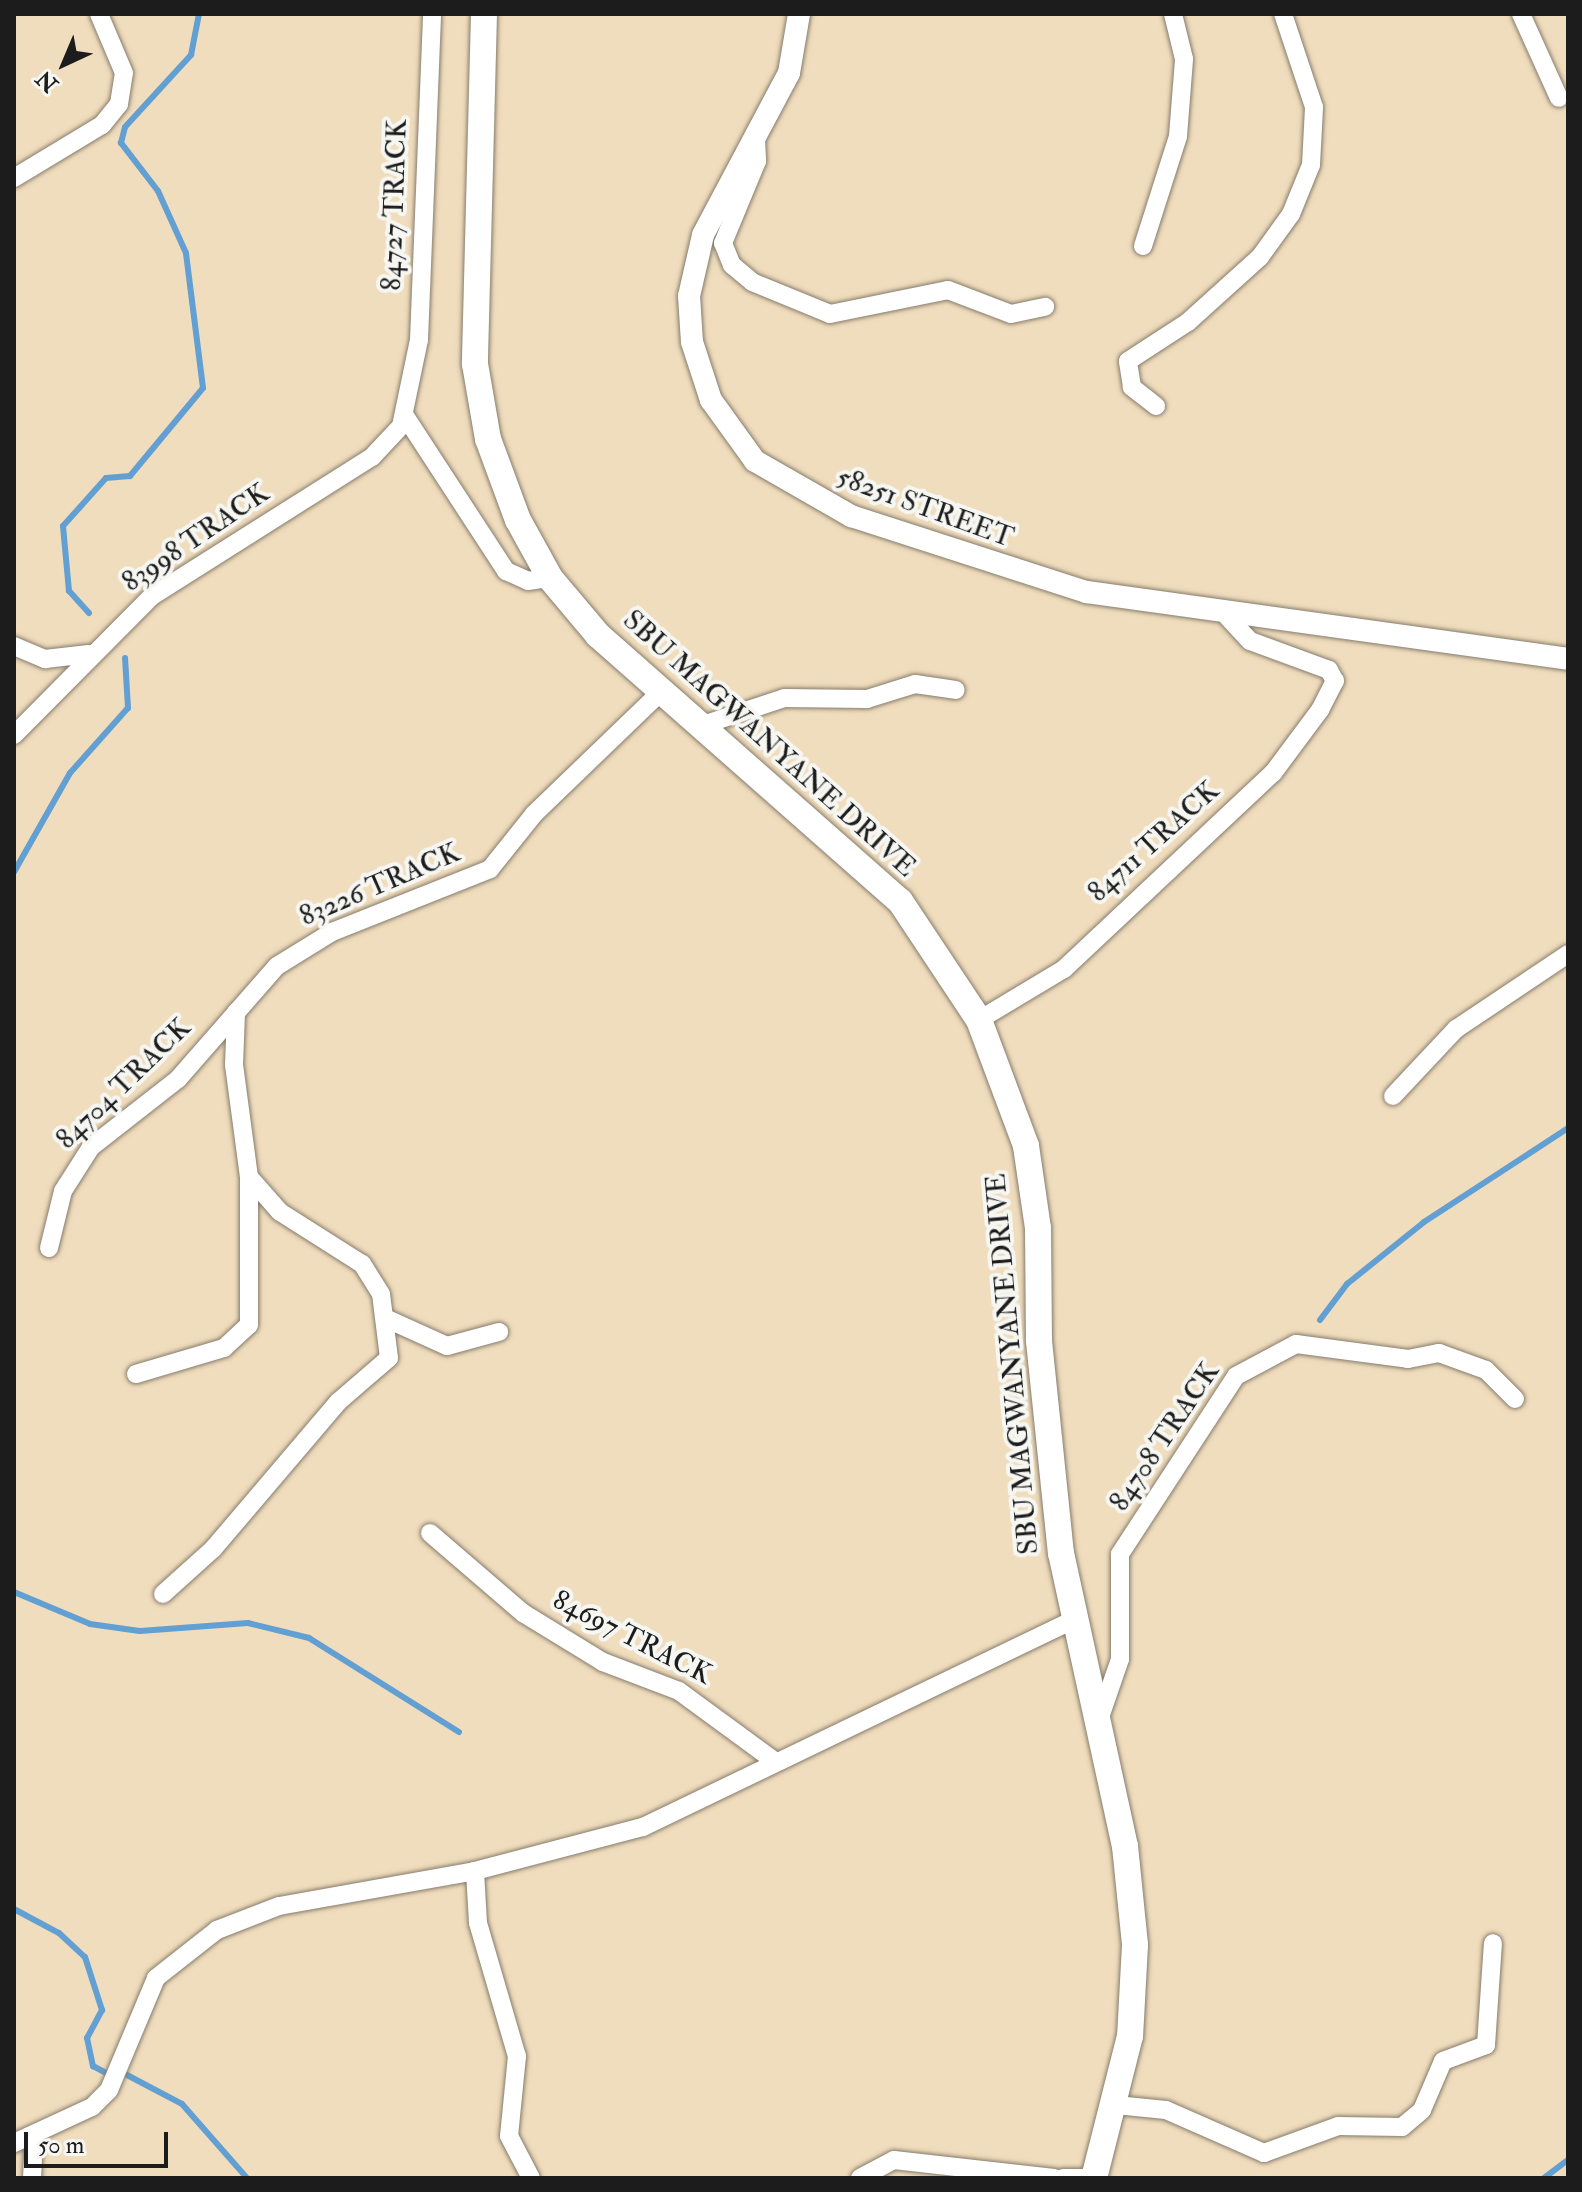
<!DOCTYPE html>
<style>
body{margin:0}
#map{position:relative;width:1582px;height:2192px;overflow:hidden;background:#f0ddbd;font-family:"IM FELL Double Pica",serif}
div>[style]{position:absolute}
.stream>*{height:6px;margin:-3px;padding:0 3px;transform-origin:3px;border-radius:3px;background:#629fd3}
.roads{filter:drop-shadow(0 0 2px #867c6c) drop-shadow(0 0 2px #867c6c)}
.minor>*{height:18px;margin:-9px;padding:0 9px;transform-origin:9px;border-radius:9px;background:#fff}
.tertiary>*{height:22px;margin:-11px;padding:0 11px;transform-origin:11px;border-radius:11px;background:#fff}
.secondary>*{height:26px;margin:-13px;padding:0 13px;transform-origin:13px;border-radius:13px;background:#fff}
span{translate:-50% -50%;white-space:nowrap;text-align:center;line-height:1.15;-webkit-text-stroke:8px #f6f6f2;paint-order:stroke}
.street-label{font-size:28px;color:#1c1c1c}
.frame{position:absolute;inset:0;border:16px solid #1c1c1c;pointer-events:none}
.north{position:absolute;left:24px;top:24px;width:80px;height:80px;-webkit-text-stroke:6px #f6f6f2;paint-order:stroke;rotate:224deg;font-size:22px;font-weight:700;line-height:32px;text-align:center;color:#1c1c1c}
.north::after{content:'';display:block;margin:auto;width:28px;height:36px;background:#1c1c1c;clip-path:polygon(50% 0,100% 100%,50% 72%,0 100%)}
.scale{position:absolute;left:24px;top:2132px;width:144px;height:36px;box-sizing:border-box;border:4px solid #1c1c1c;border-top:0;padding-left:10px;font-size:24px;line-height:28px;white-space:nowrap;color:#1c1c1c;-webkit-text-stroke:6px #f6f6f2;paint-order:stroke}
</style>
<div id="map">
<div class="stream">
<i style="left:89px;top:613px;width:30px;rotate:-132deg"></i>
<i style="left:69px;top:591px;width:65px;rotate:-95.3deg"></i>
<i style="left:63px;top:526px;width:64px;rotate:-48.1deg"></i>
<i style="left:106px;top:478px;width:24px;rotate:-5deg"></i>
<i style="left:130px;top:476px;width:114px;rotate:-50.3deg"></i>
<i style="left:203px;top:388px;width:136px;rotate:-97.2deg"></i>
<i style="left:186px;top:253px;width:68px;rotate:-114.3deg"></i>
<i style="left:158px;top:191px;width:61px;rotate:-127.6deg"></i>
<i style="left:121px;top:143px;width:16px;rotate:-76deg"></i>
<i style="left:125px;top:127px;width:98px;rotate:-47.5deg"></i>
<i style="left:191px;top:55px;width:42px;rotate:-79deg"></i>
<i style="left:14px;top:872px;width:114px;rotate:-60.5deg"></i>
<i style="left:70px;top:773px;width:87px;rotate:-48.3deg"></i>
<i style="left:128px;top:708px;width:50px;rotate:-93.4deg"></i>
<i style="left:1320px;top:1320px;width:45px;rotate:-53.1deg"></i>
<i style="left:1347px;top:1284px;width:99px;rotate:-38.8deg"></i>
<i style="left:1424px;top:1222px;width:172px;rotate:-33.1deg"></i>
<i style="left:14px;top:1592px;width:82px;rotate:22.8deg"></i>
<i style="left:90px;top:1624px;width:50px;rotate:8deg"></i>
<i style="left:140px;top:1631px;width:108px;rotate:-4.2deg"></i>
<i style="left:248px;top:1623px;width:63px;rotate:13.8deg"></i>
<i style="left:309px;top:1638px;width:177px;rotate:32.1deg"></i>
<i style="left:14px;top:1909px;width:51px;rotate:28.1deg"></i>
<i style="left:59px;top:1933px;width:35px;rotate:43deg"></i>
<i style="left:85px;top:1957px;width:56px;rotate:72.2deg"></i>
<i style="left:102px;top:2010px;width:32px;rotate:118deg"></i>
<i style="left:87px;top:2038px;width:29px;rotate:78deg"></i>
<i style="left:93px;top:2066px;width:21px;rotate:28deg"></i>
<i style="left:127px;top:2075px;width:62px;rotate:27.8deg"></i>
<i style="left:182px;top:2104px;width:98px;rotate:48.7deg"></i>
<i style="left:1544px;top:2178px;width:30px;rotate:-37deg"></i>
</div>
<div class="roads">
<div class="minor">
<i style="left:1521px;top:14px;width:92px;rotate:65.7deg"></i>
<i style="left:756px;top:139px;width:22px;rotate:87deg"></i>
<i style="left:757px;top:161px;width:89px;rotate:112.5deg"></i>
<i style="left:723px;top:243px;width:24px;rotate:68deg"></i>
<i style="left:732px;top:265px;width:26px;rotate:40deg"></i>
<i style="left:752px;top:282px;width:84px;rotate:22.3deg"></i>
<i style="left:830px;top:314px;width:120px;rotate:-11.5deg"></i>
<i style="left:948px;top:290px;width:67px;rotate:20.9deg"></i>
<i style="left:1011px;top:314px;width:35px;rotate:-12deg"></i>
<i style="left:14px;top:178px;width:103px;rotate:-31.1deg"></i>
<i style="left:102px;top:125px;width:27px;rotate:-51deg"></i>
<i style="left:119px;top:104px;width:31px;rotate:-81deg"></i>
<i style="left:124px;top:73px;width:64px;rotate:-113deg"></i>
<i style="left:1143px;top:246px;width:115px;rotate:-72.3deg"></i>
<i style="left:1178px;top:136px;width:77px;rotate:-85.5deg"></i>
<i style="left:1184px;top:59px;width:46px;rotate:-103.7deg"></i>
<i style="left:1156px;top:406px;width:31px;rotate:-142deg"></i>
<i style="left:1132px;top:387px;width:26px;rotate:-99deg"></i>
<i style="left:1128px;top:361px;width:72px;rotate:-33deg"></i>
<i style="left:1188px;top:322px;width:97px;rotate:-42.1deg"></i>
<i style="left:1260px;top:257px;width:53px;rotate:-54.2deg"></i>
<i style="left:1291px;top:214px;width:53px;rotate:-67.8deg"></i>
<i style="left:1311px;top:165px;width:58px;rotate:-87deg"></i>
<i style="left:1314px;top:107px;width:98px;rotate:-108.4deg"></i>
<i style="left:405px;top:416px;width:185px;rotate:56.9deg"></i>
<i style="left:506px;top:571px;width:24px;rotate:24deg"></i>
<i style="left:528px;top:581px;width:22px;rotate:-8deg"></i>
<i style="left:14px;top:646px;width:34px;rotate:23deg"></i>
<i style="left:45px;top:659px;width:44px;rotate:-6.5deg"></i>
<i style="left:703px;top:725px;width:85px;rotate:-18.4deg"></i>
<i style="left:784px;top:698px;width:83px;rotate:0.7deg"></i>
<i style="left:867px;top:699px;width:50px;rotate:-17.4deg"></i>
<i style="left:915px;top:684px;width:41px;rotate:8.3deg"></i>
<i style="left:14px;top:735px;width:196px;rotate:-45.2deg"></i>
<i style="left:152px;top:596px;width:260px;rotate:-32.3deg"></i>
<i style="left:372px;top:457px;width:42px;rotate:-46.9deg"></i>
<i style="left:401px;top:426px;width:88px;rotate:-78.2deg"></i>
<i style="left:419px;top:340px;width:326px;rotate:-87.7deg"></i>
<i style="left:979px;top:1020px;width:99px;rotate:-31deg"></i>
<i style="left:1064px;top:969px;width:287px;rotate:-43.2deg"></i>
<i style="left:1273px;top:773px;width:79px;rotate:-53.3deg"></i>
<i style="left:1320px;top:710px;width:33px;rotate:-63deg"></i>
<i style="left:1335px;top:681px;width:13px;rotate:-119deg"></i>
<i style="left:1329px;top:670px;width:84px;rotate:-159.8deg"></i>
<i style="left:1250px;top:641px;width:33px;rotate:-133deg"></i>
<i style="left:1393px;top:1096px;width:92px;rotate:-46.8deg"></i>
<i style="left:1456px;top:1029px;width:135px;rotate:-33.8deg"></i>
<i style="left:49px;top:1248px;width:59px;rotate:-76.2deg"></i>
<i style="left:63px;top:1191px;width:52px;rotate:-57.5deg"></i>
<i style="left:91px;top:1147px;width:110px;rotate:-38deg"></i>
<i style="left:178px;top:1079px;width:150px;rotate:-48.8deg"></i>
<i style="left:277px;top:966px;width:65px;rotate:-31.7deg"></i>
<i style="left:332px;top:932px;width:170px;rotate:-21.7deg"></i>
<i style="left:490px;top:869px;width:70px;rotate:-51.3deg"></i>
<i style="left:534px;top:814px;width:178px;rotate:-43.9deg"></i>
<i style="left:385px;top:1318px;width:68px;rotate:24.3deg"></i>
<i style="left:447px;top:1346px;width:54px;rotate:-15.1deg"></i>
<i style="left:136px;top:1374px;width:92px;rotate:-16.5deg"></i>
<i style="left:224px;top:1348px;width:34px;rotate:-43deg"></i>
<i style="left:249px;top:1325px;width:148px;rotate:-90deg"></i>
<i style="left:430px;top:1533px;width:123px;rotate:40.7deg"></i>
<i style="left:523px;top:1613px;width:94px;rotate:31.5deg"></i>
<i style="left:603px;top:1662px;width:81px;rotate:20.9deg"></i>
<i style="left:679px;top:1691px;width:117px;rotate:36.3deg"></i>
<i style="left:163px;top:1594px;width:67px;rotate:-42deg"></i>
<i style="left:213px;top:1549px;width:193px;rotate:-49.6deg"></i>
<i style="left:338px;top:1402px;width:67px;rotate:-40.8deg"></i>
<i style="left:389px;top:1358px;width:64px;rotate:-97.1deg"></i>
<i style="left:381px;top:1294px;width:36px;rotate:-122deg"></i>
<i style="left:362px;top:1264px;width:97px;rotate:-147.6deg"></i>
<i style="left:280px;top:1212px;width:47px;rotate:-131.5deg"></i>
<i style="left:249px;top:1177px;width:113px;rotate:-97.6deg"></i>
<i style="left:234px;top:1065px;width:53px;rotate:-87.8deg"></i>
<i style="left:1098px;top:1723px;width:68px;rotate:-71deg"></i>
<i style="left:1120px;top:1659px;width:105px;rotate:-90deg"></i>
<i style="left:1120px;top:1554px;width:212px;rotate:-56.9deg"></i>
<i style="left:1236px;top:1376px;width:68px;rotate:-28.1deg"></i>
<i style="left:1296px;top:1344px;width:113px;rotate:7.6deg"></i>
<i style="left:1408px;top:1359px;width:32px;rotate:-11deg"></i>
<i style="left:1439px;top:1353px;width:50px;rotate:19.9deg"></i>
<i style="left:1486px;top:1370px;width:41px;rotate:45deg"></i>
<i style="left:475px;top:1871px;width:52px;rotate:86.7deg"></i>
<i style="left:478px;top:1923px;width:139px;rotate:73.7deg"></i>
<i style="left:517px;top:2056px;width:80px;rotate:95.7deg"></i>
<i style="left:509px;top:2136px;width:47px;rotate:62.4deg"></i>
<i style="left:1116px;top:2105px;width:50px;rotate:5.7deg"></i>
<i style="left:1166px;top:2110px;width:107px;rotate:23.7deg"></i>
<i style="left:1264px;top:2153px;width:79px;rotate:-20deg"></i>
<i style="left:1338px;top:2126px;width:64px;rotate:0.9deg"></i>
<i style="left:1402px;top:2127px;width:26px;rotate:-40deg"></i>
<i style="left:1422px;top:2110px;width:53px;rotate:-66.8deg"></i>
<i style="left:1443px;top:2061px;width:46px;rotate:-20.4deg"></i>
<i style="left:1486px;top:2045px;width:102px;rotate:-86.1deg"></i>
<i style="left:14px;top:2143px;width:86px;rotate:-24.8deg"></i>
<i style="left:92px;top:2107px;width:24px;rotate:-45deg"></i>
<i style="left:109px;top:2090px;width:121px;rotate:-67.2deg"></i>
<i style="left:156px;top:1978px;width:78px;rotate:-38.2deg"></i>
<i style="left:217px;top:1930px;width:66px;rotate:-21.2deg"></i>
<i style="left:279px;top:1906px;width:199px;rotate:-10.1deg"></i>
<i style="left:475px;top:1871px;width:174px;rotate:-14.7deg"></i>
<i style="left:643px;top:1827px;width:477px;rotate:-25.7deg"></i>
<i style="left:32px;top:2178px;width:40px;rotate:-87.1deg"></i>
<i style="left:860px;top:2178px;width:38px;rotate:-28deg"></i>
<i style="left:894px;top:2160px;width:161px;rotate:6.4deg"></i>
<i style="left:1063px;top:2178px;width:23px"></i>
</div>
<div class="tertiary">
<i style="left:799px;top:14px;width:60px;rotate:99.6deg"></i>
<i style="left:789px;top:73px;width:183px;rotate:118deg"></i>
<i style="left:703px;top:235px;width:63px;rotate:102.9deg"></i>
<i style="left:689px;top:296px;width:46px;rotate:86.3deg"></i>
<i style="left:692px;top:342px;width:61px;rotate:71.9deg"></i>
<i style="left:711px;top:400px;width:75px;rotate:54.2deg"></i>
<i style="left:755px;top:461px;width:111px;rotate:29.8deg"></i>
<i style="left:851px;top:516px;width:248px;rotate:17.9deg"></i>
<i style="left:1087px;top:592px;width:486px;rotate:7.9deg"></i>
</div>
<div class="secondary">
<i style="left:484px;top:14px;width:350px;rotate:91.5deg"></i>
<i style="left:475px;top:364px;width:76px;rotate:80.2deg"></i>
<i style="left:488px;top:439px;width:86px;rotate:69.7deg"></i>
<i style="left:518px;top:520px;width:66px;rotate:61.1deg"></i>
<i style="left:550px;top:578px;width:75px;rotate:49.9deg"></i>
<i style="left:598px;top:635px;width:402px;rotate:41.4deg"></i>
<i style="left:900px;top:901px;width:143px;rotate:56.4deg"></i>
<i style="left:979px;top:1020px;width:134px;rotate:69.5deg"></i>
<i style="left:1026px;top:1146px;width:83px;rotate:81.7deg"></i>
<i style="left:1038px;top:1228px;width:113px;rotate:89.5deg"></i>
<i style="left:1039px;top:1341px;width:213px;rotate:84.1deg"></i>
<i style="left:1061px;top:1553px;width:300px;rotate:77.7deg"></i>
<i style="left:1125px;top:1846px;width:100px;rotate:84.2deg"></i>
<i style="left:1135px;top:1945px;width:91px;rotate:93.1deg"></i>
<i style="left:1130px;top:2036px;width:146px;rotate:104.2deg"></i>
</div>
</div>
<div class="street-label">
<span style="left:395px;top:205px;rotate:-88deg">84727 TRACK</span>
<span style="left:925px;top:508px;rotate:20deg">58251 STREET</span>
<span style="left:196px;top:538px;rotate:-34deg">83998 TRACK</span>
<span style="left:769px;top:744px;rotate:42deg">SBU MAGWANYANE DRIVE</span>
<span style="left:1154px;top:842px;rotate:-42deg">84711 TRACK</span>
<span style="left:380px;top:885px;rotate:-23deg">83226 TRACK</span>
<span style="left:124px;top:1084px;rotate:-44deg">84704 TRACK</span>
<span style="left:1013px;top:1364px;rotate:-95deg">SBU MAGWANYANE DRIVE</span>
<span style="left:1165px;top:1437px;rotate:-56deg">84708 TRACK</span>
<span style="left:632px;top:1638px;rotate:27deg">84697 TRACK</span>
</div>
<div class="frame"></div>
<div class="north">N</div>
<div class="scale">50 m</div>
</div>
